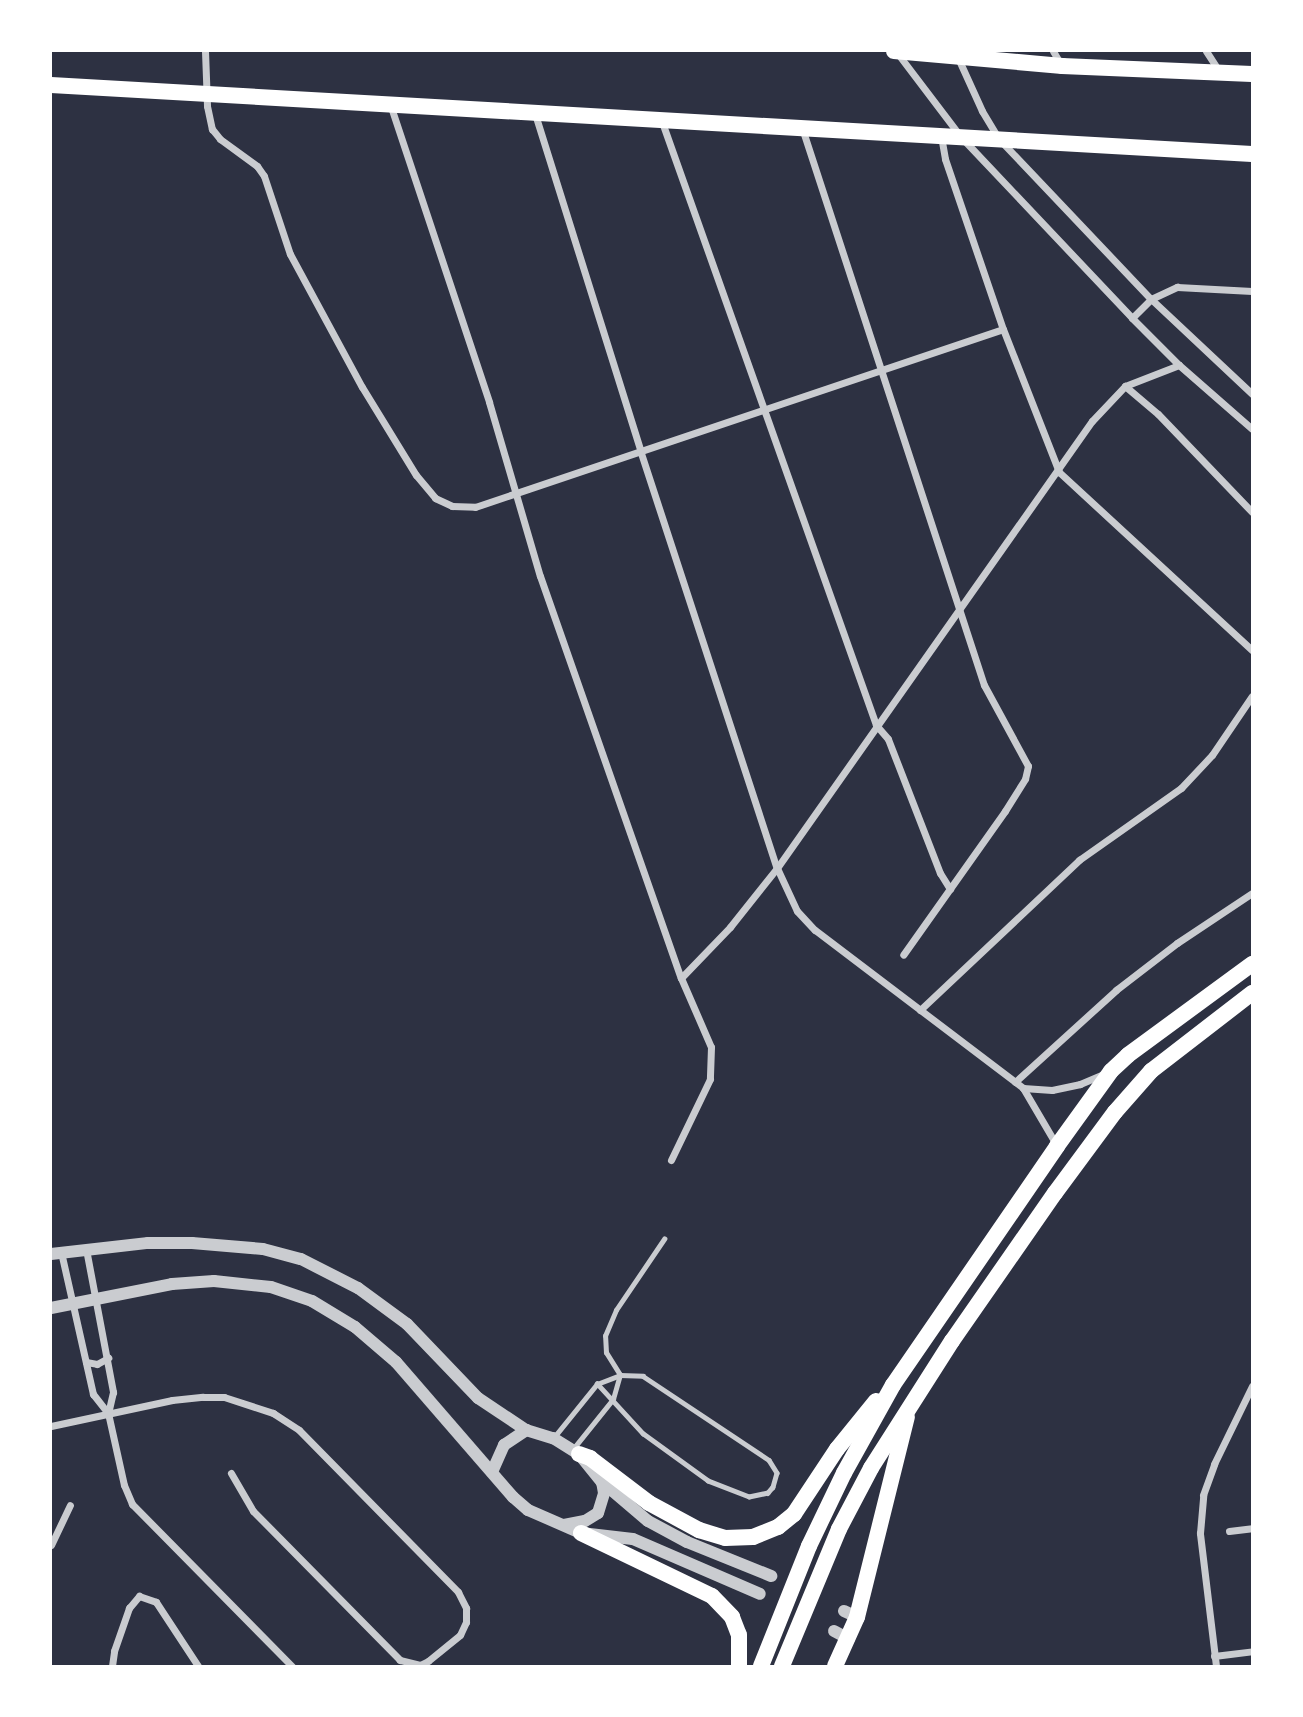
<!DOCTYPE html>
<style>
body{margin:0}
#map{position:relative;width:1303px;height:1717px;overflow:hidden;background:#2d3142;font-family:Barlow,sans-serif}
div>[style]{position:absolute}
.service>*{height:4.5px;margin:-2.25px;padding:0 2.25px;transform-origin:2.25px;border-radius:2.25px;background:#caccd0}
.minor>*{height:7px;margin:-3.5px;padding:0 3.5px;transform-origin:3.5px;border-radius:3.5px;background:#caccd0}
.tertiary>*{height:12px;margin:-6px;padding:0 6px;transform-origin:6px;border-radius:6px;background:#caccd0}
.primary>*{height:16px;margin:-8px;padding:0 8px;transform-origin:8px;border-radius:8px;background:#fff}
span{translate:-50% -50%;white-space:nowrap;text-align:center;line-height:1.15;-webkit-text-stroke:7px #fff;paint-order:stroke}
.frame{position:absolute;inset:0;border:52px solid #fff;pointer-events:none}
</style>
<div id="map">
<div class="service">
<i style="left:555px;top:1436px;width:67px;rotate:-51.1deg"></i>
<i style="left:597px;top:1384px;width:25px;rotate:-21deg"></i>
<i style="left:620px;top:1375px;width:23px;rotate:2deg"></i>
<i style="left:643px;top:1376px;width:151px;rotate:33.7deg"></i>
<i style="left:769px;top:1460px;width:15px;rotate:58deg"></i>
<i style="left:777px;top:1473px;width:15px;rotate:106deg"></i>
<i style="left:773px;top:1487px;width:8px;rotate:130deg"></i>
<i style="left:768px;top:1493px;width:19px;rotate:168deg"></i>
<i style="left:749px;top:1497px;width:44px;rotate:-158.7deg"></i>
<i style="left:708px;top:1481px;width:80px;rotate:-144.1deg"></i>
<i style="left:643px;top:1434px;width:68px;rotate:-132.6deg"></i>
<i style="left:573px;top:1449px;width:64px;rotate:-51.3deg"></i>
<i style="left:613px;top:1399px;width:25px;rotate:-74deg"></i>
<i style="left:620px;top:1375px;width:26px;rotate:-122deg"></i>
<i style="left:606px;top:1353px;width:17px;rotate:-93deg"></i>
<i style="left:605px;top:1336px;width:28px;rotate:-67deg"></i>
<i style="left:616px;top:1310px;width:86px;rotate:-55.9deg"></i>
</div>
<div class="minor">
<i style="left:205px;top:51px;width:55px;rotate:87.9deg"></i>
<i style="left:207px;top:106px;width:24px;rotate:78deg"></i>
<i style="left:212px;top:129px;width:13px;rotate:51deg"></i>
<i style="left:220px;top:139px;width:46px;rotate:36.1deg"></i>
<i style="left:257px;top:166px;width:12px;rotate:55deg"></i>
<i style="left:264px;top:176px;width:82px;rotate:71.6deg"></i>
<i style="left:290px;top:254px;width:151px;rotate:61.6deg"></i>
<i style="left:362px;top:387px;width:103px;rotate:58.5deg"></i>
<i style="left:416px;top:475px;width:30px;rotate:50deg"></i>
<i style="left:435px;top:498px;width:19px;rotate:25deg"></i>
<i style="left:452px;top:506px;width:23px;rotate:2deg"></i>
<i style="left:475px;top:507px;width:557px;rotate:-18.63deg"></i>
<i style="left:1053px;top:51px;width:16px;rotate:60deg"></i>
<i style="left:1206px;top:51px;width:24px;rotate:57deg"></i>
<i style="left:898px;top:54px;width:104px;rotate:52.8deg"></i>
<i style="left:961px;top:137px;width:249px;rotate:46.6deg"></i>
<i style="left:1132px;top:318px;width:66px;rotate:45deg"></i>
<i style="left:1179px;top:365px;width:97px;rotate:41.2deg"></i>
<i style="left:958px;top:58px;width:58px;rotate:65.6deg"></i>
<i style="left:982px;top:111px;width:33px;rotate:59deg"></i>
<i style="left:999px;top:139px;width:221px;rotate:46.5deg"></i>
<i style="left:1151px;top:299px;width:139px;rotate:43.2deg"></i>
<i style="left:390px;top:104px;width:314px;rotate:71.6deg"></i>
<i style="left:489px;top:402px;width:181px;rotate:73.7deg"></i>
<i style="left:540px;top:576px;width:426px;rotate:70.7deg"></i>
<i style="left:681px;top:978px;width:75px;rotate:66.5deg"></i>
<i style="left:711px;top:1047px;width:32px;rotate:92deg"></i>
<i style="left:710px;top:1079px;width:90px;rotate:115.7deg"></i>
<i style="left:535px;top:114px;width:352px;rotate:72.6deg"></i>
<i style="left:640px;top:450px;width:440px;rotate:71.9deg"></i>
<i style="left:777px;top:868px;width:47px;rotate:65.1deg"></i>
<i style="left:797px;top:911px;width:26px;rotate:47deg"></i>
<i style="left:815px;top:930px;width:261px;rotate:37.2deg"></i>
<i style="left:1023px;top:1088px;width:67px;rotate:59.6deg"></i>
<i style="left:662px;top:122px;width:640px;rotate:70.46deg"></i>
<i style="left:876px;top:725px;width:18px;rotate:49deg"></i>
<i style="left:888px;top:739px;width:144px;rotate:68.8deg"></i>
<i style="left:940px;top:873px;width:19px;rotate:58deg"></i>
<i style="left:802px;top:128px;width:586px;rotate:71.91deg"></i>
<i style="left:984px;top:685px;width:92px;rotate:61.5deg"></i>
<i style="left:1028px;top:766px;width:13px;rotate:103deg"></i>
<i style="left:1025px;top:779px;width:38px;rotate:122deg"></i>
<i style="left:1005px;top:811px;width:176px;rotate:125.3deg"></i>
<i style="left:941px;top:136px;width:23px;rotate:80deg"></i>
<i style="left:945px;top:159px;width:180px;rotate:71.2deg"></i>
<i style="left:1003px;top:329px;width:154px;rotate:68.6deg"></i>
<i style="left:1059px;top:472px;width:263px;rotate:42.7deg"></i>
<i style="left:1132px;top:318px;width:27px;rotate:-45deg"></i>
<i style="left:1151px;top:299px;width:29px;rotate:-25deg"></i>
<i style="left:1177px;top:287px;width:75px;rotate:3.1deg"></i>
<i style="left:1125px;top:386px;width:43px;rotate:40.3deg"></i>
<i style="left:1158px;top:414px;width:136px;rotate:46.2deg"></i>
<i style="left:681px;top:978px;width:71px;rotate:-46.1deg"></i>
<i style="left:730px;top:927px;width:75px;rotate:-51.5deg"></i>
<i style="left:777px;top:868px;width:547px;rotate:-54.83deg"></i>
<i style="left:1092px;top:421px;width:48px;rotate:-46.7deg"></i>
<i style="left:1125px;top:386px;width:58px;rotate:-21.3deg"></i>
<i style="left:920px;top:1010px;width:219px;rotate:-43.3deg"></i>
<i style="left:1079px;top:860px;width:125px;rotate:-35.2deg"></i>
<i style="left:1181px;top:788px;width:45px;rotate:-46.8deg"></i>
<i style="left:1212px;top:755px;width:71px;rotate:-55.9deg"></i>
<i style="left:1015px;top:1082px;width:137px;rotate:-42.3deg"></i>
<i style="left:1116px;top:990px;width:77px;rotate:-37.6deg"></i>
<i style="left:1177px;top:943px;width:90px;rotate:-33.7deg"></i>
<i style="left:1023px;top:1088px;width:29px;rotate:4deg"></i>
<i style="left:1052px;top:1090px;width:29px;rotate:-12deg"></i>
<i style="left:1080px;top:1084px;width:25px;rotate:-23deg"></i>
<i style="left:86px;top:1249px;width:146px;rotate:79.3deg"></i>
<i style="left:113px;top:1392px;width:22px;rotate:103deg"></i>
<i style="left:108px;top:1413px;width:74px;rotate:77.5deg"></i>
<i style="left:124px;top:1485px;width:21px;rotate:67deg"></i>
<i style="left:132px;top:1504px;width:228px;rotate:45.4deg"></i>
<i style="left:61px;top:1252px;width:146px;rotate:77.3deg"></i>
<i style="left:93px;top:1394px;width:24px;rotate:52deg"></i>
<i style="left:86px;top:1362px;width:11px;rotate:10deg"></i>
<i style="left:97px;top:1364px;width:13px;rotate:-29deg"></i>
<i style="left:51px;top:1426px;width:124px;rotate:-12.1deg"></i>
<i style="left:172px;top:1400px;width:31px;rotate:-6deg"></i>
<i style="left:203px;top:1397px;width:21px"></i>
<i style="left:224px;top:1397px;width:52px;rotate:18.1deg"></i>
<i style="left:273px;top:1413px;width:31px;rotate:33deg"></i>
<i style="left:299px;top:1430px;width:227px;rotate:45.5deg"></i>
<i style="left:458px;top:1592px;width:18px;rotate:63deg"></i>
<i style="left:466px;top:1608px;width:14px;rotate:90deg"></i>
<i style="left:466px;top:1622px;width:14px;rotate:115deg"></i>
<i style="left:460px;top:1635px;width:41px;rotate:140.9deg"></i>
<i style="left:428px;top:1661px;width:9px;rotate:153deg"></i>
<i style="left:420px;top:1665px;width:21px;rotate:-166deg"></i>
<i style="left:400px;top:1660px;width:209px;rotate:-134.6deg"></i>
<i style="left:253px;top:1511px;width:44px;rotate:-120.1deg"></i>
<i style="left:1229px;top:1531px;width:23px;rotate:-7deg"></i>
<i style="left:51px;top:1545px;width:44px;rotate:-64.6deg"></i>
<i style="left:1214px;top:1656px;width:38px;rotate:-7deg"></i>
<i style="left:112px;top:1666px;width:15px;rotate:-82deg"></i>
<i style="left:114px;top:1651px;width:46px;rotate:-70.8deg"></i>
<i style="left:129px;top:1608px;width:16px;rotate:-50deg"></i>
<i style="left:139px;top:1596px;width:18px;rotate:19deg"></i>
<i style="left:156px;top:1602px;width:77px;rotate:56.7deg"></i>
<i style="left:1216px;top:1666px;width:134px;rotate:-96.9deg"></i>
<i style="left:1200px;top:1533px;width:38px;rotate:-85deg"></i>
<i style="left:1203px;top:1495px;width:33px;rotate:-70deg"></i>
<i style="left:1214px;top:1464px;width:87px;rotate:-64deg"></i>
</div>
<div class="tertiary">
<i style="left:51px;top:1254px;width:98px;rotate:-6.5deg"></i>
<i style="left:148px;top:1243px;width:44px"></i>
<i style="left:192px;top:1243px;width:71px;rotate:4.8deg"></i>
<i style="left:263px;top:1249px;width:39px;rotate:15deg"></i>
<i style="left:301px;top:1259px;width:64px;rotate:27deg"></i>
<i style="left:358px;top:1288px;width:61px;rotate:36.3deg"></i>
<i style="left:407px;top:1324px;width:103px;rotate:46.2deg"></i>
<i style="left:478px;top:1398px;width:58px;rotate:33.7deg"></i>
<i style="left:526px;top:1430px;width:28px;rotate:17deg"></i>
<i style="left:553px;top:1438px;width:31px;rotate:32deg"></i>
<i style="left:579px;top:1454px;width:36px;rotate:51deg"></i>
<i style="left:602px;top:1482px;width:60px;rotate:40.3deg"></i>
<i style="left:648px;top:1521px;width:44px;rotate:28.3deg"></i>
<i style="left:687px;top:1542px;width:91px;rotate:22deg"></i>
<i style="left:51px;top:1308px;width:123px;rotate:-11.2deg"></i>
<i style="left:172px;top:1284px;width:42px;rotate:-4.1deg"></i>
<i style="left:214px;top:1281px;width:57px;rotate:6deg"></i>
<i style="left:271px;top:1287px;width:43px;rotate:18.9deg"></i>
<i style="left:312px;top:1301px;width:50px;rotate:31.2deg"></i>
<i style="left:355px;top:1327px;width:54px;rotate:40.5deg"></i>
<i style="left:396px;top:1362px;width:179px;rotate:49.1deg"></i>
<i style="left:513px;top:1497px;width:20px;rotate:41deg"></i>
<i style="left:528px;top:1510px;width:58px;rotate:23.5deg"></i>
<i style="left:581px;top:1533px;width:52px;rotate:6.6deg"></i>
<i style="left:633px;top:1539px;width:138px;rotate:23.4deg"></i>
<i style="left:492px;top:1472px;width:30px;rotate:-66deg"></i>
<i style="left:504px;top:1445px;width:27px;rotate:-34deg"></i>
<i style="left:564px;top:1525px;width:21px;rotate:-11deg"></i>
<i style="left:585px;top:1521px;width:15px;rotate:-32deg"></i>
<i style="left:598px;top:1513px;width:21px;rotate:-73deg"></i>
<i style="left:604px;top:1493px;width:11px;rotate:-100deg"></i>
<i style="left:844px;top:1611px;width:14px;rotate:25deg"></i>
<i style="left:834px;top:1631px;width:17px;rotate:28deg"></i>
</div>
<div class="primary">
<i style="left:894px;top:51px;width:169px;rotate:5.1deg"></i>
<i style="left:1062px;top:66px;width:190px;rotate:2.4deg"></i>
<i style="left:51px;top:85px;width:1203px;rotate:3.29deg"></i>
<i style="left:579px;top:1454px;width:12px;rotate:20deg"></i>
<i style="left:590px;top:1458px;width:74px;rotate:37.3deg"></i>
<i style="left:649px;top:1503px;width:57px;rotate:28.4deg"></i>
<i style="left:699px;top:1530px;width:27px;rotate:17deg"></i>
<i style="left:725px;top:1538px;width:28px;rotate:-2deg"></i>
<i style="left:753px;top:1537px;width:27px;rotate:-22deg"></i>
<i style="left:778px;top:1527px;width:21px;rotate:-39deg"></i>
<i style="left:794px;top:1514px;width:78px;rotate:-56.5deg"></i>
<i style="left:837px;top:1449px;width:62px;rotate:-50.9deg"></i>
<i style="left:581px;top:1533px;width:145px;rotate:25.7deg"></i>
<i style="left:712px;top:1596px;width:29px;rotate:46deg"></i>
<i style="left:732px;top:1617px;width:19px;rotate:69deg"></i>
<i style="left:739px;top:1635px;width:31px;rotate:90deg"></i>
<i style="left:761px;top:1666px;width:129px;rotate:-68.2deg"></i>
<i style="left:809px;top:1546px;width:81px;rotate:-64.4deg"></i>
<i style="left:844px;top:1473px;width:101px;rotate:-60.9deg"></i>
<i style="left:893px;top:1385px;width:290px;rotate:-55.5deg"></i>
<i style="left:1057px;top:1146px;width:92px;rotate:-54.2deg"></i>
<i style="left:1111px;top:1071px;width:23px;rotate:-43deg"></i>
<i style="left:1128px;top:1055px;width:154px;rotate:-36.3deg"></i>
<i style="left:782px;top:1666px;width:148px;rotate:-67.4deg"></i>
<i style="left:839px;top:1529px;width:69px;rotate:-62.3deg"></i>
<i style="left:871px;top:1468px;width:151px;rotate:-57.5deg"></i>
<i style="left:952px;top:1341px;width:180px;rotate:-55.2deg"></i>
<i style="left:1055px;top:1193px;width:101px;rotate:-53.5deg"></i>
<i style="left:1115px;top:1112px;width:55px;rotate:-48.7deg"></i>
<i style="left:1151px;top:1071px;width:128px;rotate:-37.7deg"></i>
<i style="left:835px;top:1666px;width:54px;rotate:-65.8deg"></i>
<i style="left:857px;top:1617px;width:206px;rotate:-76deg"></i>
</div>
<div class="frame"></div>
</div>
